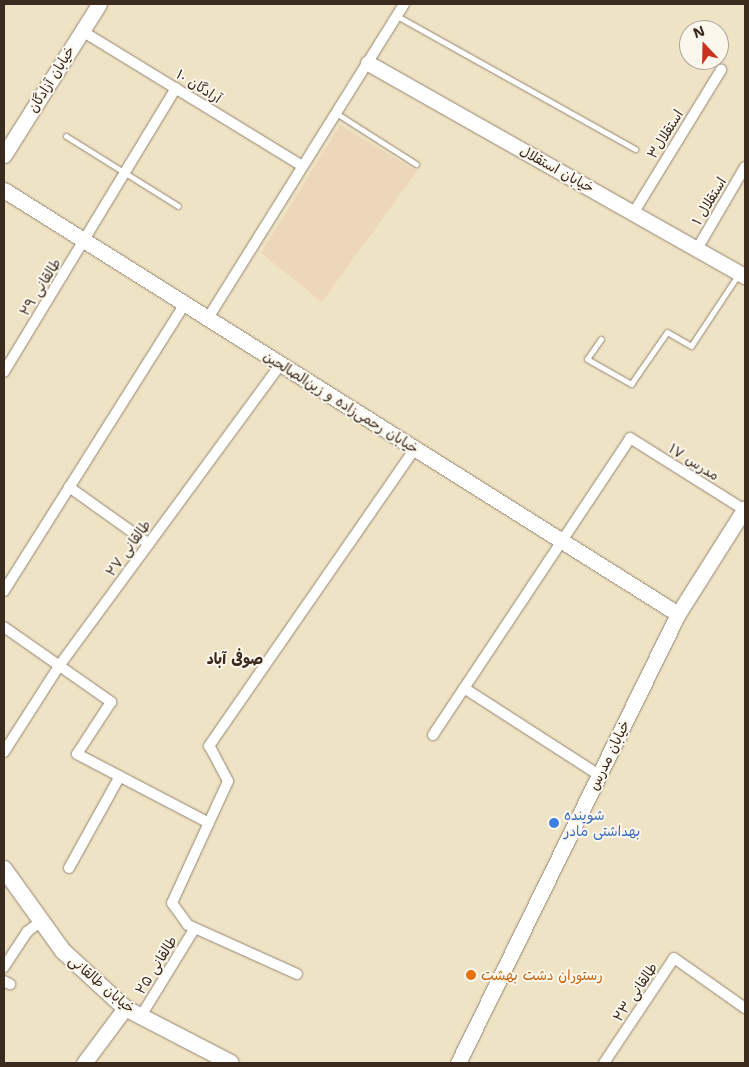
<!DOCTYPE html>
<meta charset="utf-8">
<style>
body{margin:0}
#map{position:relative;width:749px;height:1067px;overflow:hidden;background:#efe3c5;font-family:"Shantell Sans","Playpen Sans Arabic",sans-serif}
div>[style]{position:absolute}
.built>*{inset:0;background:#edd7bb}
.roads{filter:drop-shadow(0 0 1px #958672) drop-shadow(0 0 1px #958672)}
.lane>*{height:5px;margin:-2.5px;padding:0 2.5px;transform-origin:2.5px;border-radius:2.5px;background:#fff}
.street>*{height:10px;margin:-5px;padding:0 5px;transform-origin:5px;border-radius:5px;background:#fff}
.secondary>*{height:15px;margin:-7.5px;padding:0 7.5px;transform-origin:7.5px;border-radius:7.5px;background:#fff}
.primary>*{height:16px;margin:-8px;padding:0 8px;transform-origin:8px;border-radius:8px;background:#fff}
.dots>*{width:14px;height:14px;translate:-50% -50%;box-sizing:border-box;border:2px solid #fbf7ec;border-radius:50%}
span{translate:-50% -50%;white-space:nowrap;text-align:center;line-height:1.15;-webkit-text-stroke:4px #fbf7ec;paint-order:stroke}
.street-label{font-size:14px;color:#3b2a1e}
.shop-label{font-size:14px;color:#366cbe}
.left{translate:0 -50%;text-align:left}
.food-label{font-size:14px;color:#c56008}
.neighbourhood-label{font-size:15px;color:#3b2a1e;font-weight:700}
.frame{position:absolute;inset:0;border:5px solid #3b2a1e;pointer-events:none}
.north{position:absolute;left:679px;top:20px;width:50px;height:50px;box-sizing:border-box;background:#fbf7ec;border:1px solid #aea59a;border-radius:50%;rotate:339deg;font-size:14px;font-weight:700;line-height:20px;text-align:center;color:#3b2a1e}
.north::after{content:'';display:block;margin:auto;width:18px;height:22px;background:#c8321e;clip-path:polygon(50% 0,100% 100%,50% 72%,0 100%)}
</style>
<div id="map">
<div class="built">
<i style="clip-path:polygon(340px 125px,417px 171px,322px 302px,261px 253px)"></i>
</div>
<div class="roads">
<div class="lane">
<i style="left:397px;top:16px;width:273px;rotate:29.2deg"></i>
<i style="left:336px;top:113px;width:95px;rotate:32.5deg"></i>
<i style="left:66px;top:136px;width:132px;rotate:32deg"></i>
<i style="left:601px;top:339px;width:24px;rotate:125deg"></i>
<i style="left:587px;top:359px;width:51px;rotate:29.6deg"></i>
<i style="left:631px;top:384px;width:63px;rotate:-55.3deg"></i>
<i style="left:667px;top:332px;width:28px;rotate:30deg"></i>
<i style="left:691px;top:346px;width:85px;rotate:-56.5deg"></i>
</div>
<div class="street">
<i style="left:82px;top:31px;width:257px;rotate:31.5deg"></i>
<i style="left:634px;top:212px;width:167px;rotate:-58.5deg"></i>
<i style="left:697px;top:249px;width:95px;rotate:-59.7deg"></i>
<i style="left:208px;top:318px;width:370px;rotate:-58deg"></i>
<i style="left:4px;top:372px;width:332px;rotate:-58.8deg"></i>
<i style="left:69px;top:487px;width:98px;rotate:35.5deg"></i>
<i style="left:4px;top:591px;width:339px;rotate:-57.8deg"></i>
<i style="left:4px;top:627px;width:131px;rotate:35deg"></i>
<i style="left:111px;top:702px;width:62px;rotate:123.2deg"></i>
<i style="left:77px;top:754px;width:149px;rotate:27.6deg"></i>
<i style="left:464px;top:688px;width:161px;rotate:32.8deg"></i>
<i style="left:433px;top:735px;width:356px;rotate:-56.4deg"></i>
<i style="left:630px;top:438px;width:136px;rotate:32.1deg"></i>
<i style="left:4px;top:752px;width:102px;rotate:-57.4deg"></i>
<i style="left:59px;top:666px;width:375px;rotate:-53.7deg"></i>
<i style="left:69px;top:868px;width:105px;rotate:-61deg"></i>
<i style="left:4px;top:967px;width:42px;rotate:-56.7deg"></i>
<i style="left:27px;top:932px;width:16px;rotate:-38deg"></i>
<i style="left:297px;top:974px;width:120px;rotate:-155.8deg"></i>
<i style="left:188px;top:925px;width:27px;rotate:-126deg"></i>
<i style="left:172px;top:903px;width:134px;rotate:-65.3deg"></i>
<i style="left:228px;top:781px;width:40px;rotate:-118deg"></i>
<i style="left:209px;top:746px;width:361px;rotate:-55.3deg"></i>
<i style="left:4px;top:981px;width:7px;rotate:27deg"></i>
<i style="left:141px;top:1016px;width:103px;rotate:-58.5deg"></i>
<i style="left:604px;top:1063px;width:126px;rotate:-56.3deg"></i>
<i style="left:674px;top:958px;width:87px;rotate:35.2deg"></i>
</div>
<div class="secondary">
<i style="left:368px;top:63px;width:433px;rotate:29.5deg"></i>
<i style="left:4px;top:155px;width:178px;rotate:-57.8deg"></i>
<i style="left:4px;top:190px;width:796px;rotate:32.17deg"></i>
<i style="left:84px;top:1063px;width:69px;rotate:-53.3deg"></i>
<i style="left:458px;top:1063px;width:500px;rotate:-63.9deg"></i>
<i style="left:678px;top:614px;width:125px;rotate:-57.7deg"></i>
</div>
<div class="primary">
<i style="left:4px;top:869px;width:101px;rotate:54.3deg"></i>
<i style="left:63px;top:951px;width:84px;rotate:42.6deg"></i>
<i style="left:125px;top:1008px;width:119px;rotate:27.4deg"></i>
</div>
</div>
<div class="dots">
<i style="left:554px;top:823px;background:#3f7fe0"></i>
<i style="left:471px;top:975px;background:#e8710a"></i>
</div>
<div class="street-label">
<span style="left:51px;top:79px;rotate:-58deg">خیابان آزادگان</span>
<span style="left:199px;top:86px;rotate:32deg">آرادگان ۱۰</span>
<span style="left:665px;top:134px;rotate:-58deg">استقلال۳</span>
<span style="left:557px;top:169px;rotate:29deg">خیابان استقلال</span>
<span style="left:709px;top:201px;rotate:-59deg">استقلال ۱</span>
<span style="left:40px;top:287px;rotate:-58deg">طالقانی ۲۹</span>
<span style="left:341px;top:402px;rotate:32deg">خیابان رحمی‌زاده و زین‌الصالحین</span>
<span style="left:694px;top:462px;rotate:32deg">مدرس ۱۷</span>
<span style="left:128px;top:548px;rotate:-54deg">طالقانی ۲۷</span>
<span style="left:609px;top:755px;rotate:-64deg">خیابان مدرس</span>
<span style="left:156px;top:965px;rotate:-58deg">طالقانی ۲۵</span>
<span style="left:102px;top:984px;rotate:40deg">خیابان طالقانی</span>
<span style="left:635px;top:992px;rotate:-56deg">طالقانی ۲۳</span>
</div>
<div class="shop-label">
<span class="left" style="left:564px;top:823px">شوینده<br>بهداشتی مادر</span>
</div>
<div class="food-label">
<span class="left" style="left:481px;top:975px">رستوران دشت بهشت</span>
</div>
<div class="neighbourhood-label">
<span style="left:235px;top:660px">صوفی آباد</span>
</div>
<div class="frame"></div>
<div class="north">N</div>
</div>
